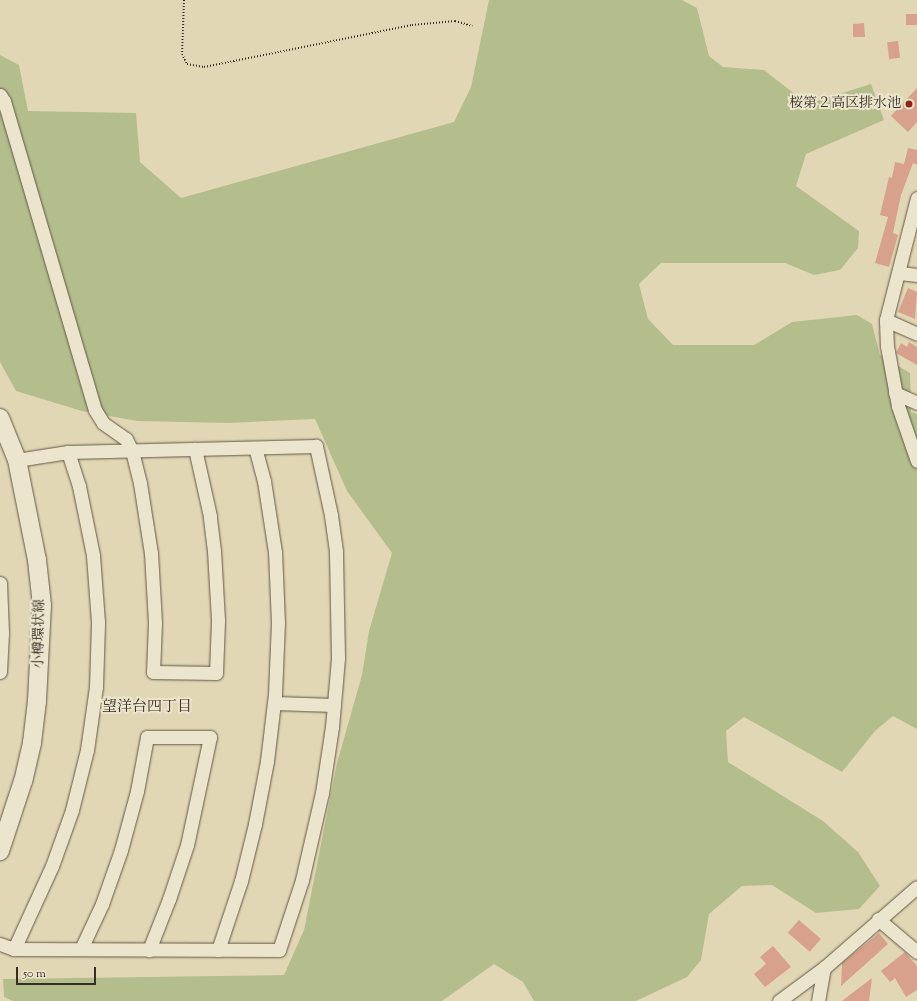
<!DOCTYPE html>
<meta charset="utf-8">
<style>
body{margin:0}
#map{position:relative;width:917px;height:1001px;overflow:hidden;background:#e2d7b4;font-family:"Sorts Mill Goudy","Noto Serif JP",serif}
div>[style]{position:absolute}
.green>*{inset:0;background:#b4be8c}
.building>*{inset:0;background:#d7a18b;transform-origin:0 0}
.path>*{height:2px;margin-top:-1px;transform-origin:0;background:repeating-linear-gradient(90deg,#362d23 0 1px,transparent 0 3px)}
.roads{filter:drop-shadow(0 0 1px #615847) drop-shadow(0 0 1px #615847)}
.minor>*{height:13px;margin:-6.5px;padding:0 6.5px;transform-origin:6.5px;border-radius:6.5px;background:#ece5ce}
.secondary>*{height:18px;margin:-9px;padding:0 9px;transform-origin:9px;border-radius:9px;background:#ece5ce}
.dots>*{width:11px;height:11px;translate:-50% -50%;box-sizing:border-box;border:2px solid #ece5ce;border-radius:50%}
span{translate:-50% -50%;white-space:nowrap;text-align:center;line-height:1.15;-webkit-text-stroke:4px #ece5ce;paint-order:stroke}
.poi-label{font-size:14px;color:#362d23}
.right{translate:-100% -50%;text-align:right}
.street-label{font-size:14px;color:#362d23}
.neighbourhood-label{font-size:15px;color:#362d23}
.scale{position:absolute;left:16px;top:967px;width:80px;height:18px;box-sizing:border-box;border:2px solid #362d23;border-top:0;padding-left:5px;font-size:12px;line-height:14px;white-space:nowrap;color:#362d23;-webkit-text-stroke:3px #ece5ce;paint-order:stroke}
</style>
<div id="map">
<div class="green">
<i style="clip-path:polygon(489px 0,682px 0,697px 8px,709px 56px,723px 67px,764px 70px,796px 95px,813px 102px,871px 84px,884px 120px,806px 154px,796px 186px,859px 231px,858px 248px,840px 270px,814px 275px,785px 263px,661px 263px,639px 284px,648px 319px,673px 345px,754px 345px,792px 322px,857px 315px,872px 324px,880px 355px,910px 373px,911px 412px,917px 414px,917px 729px,893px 716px,875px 731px,842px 772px,744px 717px,726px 731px,728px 762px,823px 821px,858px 852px,880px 886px,859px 909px,816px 913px,772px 885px,742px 886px,709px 914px,701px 960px,687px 977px,636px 1001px,534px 1001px,523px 982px,494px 964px,442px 1001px,13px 1001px,4px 997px,3px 979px,284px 975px,304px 930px,337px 763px,362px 675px,369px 631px,392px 553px,347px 491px,315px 419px,229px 423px,137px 421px,82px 411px,16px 391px,0 362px,0 55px,19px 65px,28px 111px,136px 113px,140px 162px,181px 198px,454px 122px,471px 87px)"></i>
</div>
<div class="building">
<i style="left:906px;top:14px;width:11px;height:11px"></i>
<i style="clip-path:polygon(864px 23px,865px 37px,853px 37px,853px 24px)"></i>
<i style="left:898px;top:41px;width:17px;height:11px;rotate:83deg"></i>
<i style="clip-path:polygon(917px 88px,917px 122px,908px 132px,891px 116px)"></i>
<i style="clip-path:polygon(908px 148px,917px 150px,917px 165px,913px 163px,901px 195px,893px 233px,898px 235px,889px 267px,875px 263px,888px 217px,880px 215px,889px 177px,892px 178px,895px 162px,904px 164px)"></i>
<i style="clip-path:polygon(908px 288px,917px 292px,915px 319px,898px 312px)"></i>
<i style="clip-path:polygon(909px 342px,917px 347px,917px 365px,896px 353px,901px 343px,907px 347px)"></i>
<i style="left:799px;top:920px;width:29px;height:17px;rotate:41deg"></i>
<i style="clip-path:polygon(879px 933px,888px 944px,841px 986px,842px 963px)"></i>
<i style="clip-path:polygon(773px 946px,791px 967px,765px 987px,754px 974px,766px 964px,760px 957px)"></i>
<i style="clip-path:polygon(905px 952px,917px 966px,917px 990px,906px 997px,895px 978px,890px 982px,881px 971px)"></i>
<i style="clip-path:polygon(872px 978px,869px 1001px,842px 1001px)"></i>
</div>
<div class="path">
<i style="left:184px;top:0;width:54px;rotate:92.1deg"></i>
<i style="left:182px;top:54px;width:11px;rotate:63deg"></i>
<i style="left:187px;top:64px;width:17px;rotate:10deg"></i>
<i style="left:204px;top:67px;width:212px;rotate:-11.4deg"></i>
<i style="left:412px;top:25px;width:43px;rotate:-5.3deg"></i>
<i style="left:455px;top:21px;width:18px;rotate:16deg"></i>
</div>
<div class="roads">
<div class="minor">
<i style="left:0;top:95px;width:7px;rotate:56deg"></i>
<i style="left:4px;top:101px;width:322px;rotate:73.6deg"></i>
<i style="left:95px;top:410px;width:15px;rotate:58deg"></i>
<i style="left:103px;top:423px;width:28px;rotate:35deg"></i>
<i style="left:126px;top:439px;width:13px;rotate:63deg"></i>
<i style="left:132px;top:451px;width:33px;rotate:76deg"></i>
<i style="left:140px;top:483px;width:71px;rotate:81.1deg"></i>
<i style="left:151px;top:553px;width:70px;rotate:86.7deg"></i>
<i style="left:155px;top:623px;width:49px;rotate:92.3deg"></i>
<i style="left:153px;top:672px;width:63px;rotate:0.9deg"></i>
<i style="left:216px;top:673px;width:53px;rotate:-87.8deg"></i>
<i style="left:218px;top:620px;width:69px;rotate:-93.3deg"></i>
<i style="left:214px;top:551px;width:35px;rotate:-97deg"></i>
<i style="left:210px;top:516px;width:69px;rotate:-102.6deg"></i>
<i style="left:917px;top:198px;width:126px;rotate:104.3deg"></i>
<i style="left:886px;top:320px;width:26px;rotate:88deg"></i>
<i style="left:887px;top:346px;width:61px;rotate:79.6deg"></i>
<i style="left:898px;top:406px;width:58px;rotate:70.9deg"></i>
<i style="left:900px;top:273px;width:17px;rotate:7deg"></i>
<i style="left:886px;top:320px;width:34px;rotate:24deg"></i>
<i style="left:895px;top:393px;width:24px;rotate:24deg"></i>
<i style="left:0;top:583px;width:50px;rotate:87.7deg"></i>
<i style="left:2px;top:633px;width:39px;rotate:93deg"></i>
<i style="left:274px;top:703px;width:60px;rotate:1.9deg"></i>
<i style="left:878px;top:919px;width:51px;rotate:40.2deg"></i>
<i style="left:0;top:944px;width:15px;rotate:20deg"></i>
<i style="left:14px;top:949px;width:265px;rotate:0.2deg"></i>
<i style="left:279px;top:950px;width:74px;rotate:-71.8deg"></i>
<i style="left:302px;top:880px;width:89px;rotate:-77.1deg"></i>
<i style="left:322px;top:793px;width:67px;rotate:-81.4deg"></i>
<i style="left:332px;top:727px;width:69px;rotate:-85deg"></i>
<i style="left:338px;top:658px;width:107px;rotate:-91.1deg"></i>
<i style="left:336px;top:551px;width:36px;rotate:-98deg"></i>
<i style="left:331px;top:515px;width:71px;rotate:-102.3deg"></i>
<i style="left:316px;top:446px;width:248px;rotate:178.6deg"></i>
<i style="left:68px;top:452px;width:52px;rotate:171.1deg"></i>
<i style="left:14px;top:949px;width:91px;rotate:-65.4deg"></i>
<i style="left:52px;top:866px;width:59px;rotate:-70.3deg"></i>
<i style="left:72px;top:810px;width:62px;rotate:-76deg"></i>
<i style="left:87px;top:750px;width:64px;rotate:-81.9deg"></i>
<i style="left:96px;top:687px;width:65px;rotate:-88.2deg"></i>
<i style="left:98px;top:622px;width:67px;rotate:-94.3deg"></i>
<i style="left:93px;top:555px;width:70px;rotate:-101.5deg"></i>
<i style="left:79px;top:486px;width:36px;rotate:-108deg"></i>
<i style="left:81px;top:949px;width:50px;rotate:-65deg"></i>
<i style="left:102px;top:904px;width:57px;rotate:-70.6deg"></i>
<i style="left:121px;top:850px;width:61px;rotate:-74.8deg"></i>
<i style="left:137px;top:791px;width:55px;rotate:-79.5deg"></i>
<i style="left:147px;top:737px;width:63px"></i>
<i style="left:210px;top:737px;width:110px;rotate:102deg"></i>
<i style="left:187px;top:845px;width:57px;rotate:108.4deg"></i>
<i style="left:169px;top:899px;width:55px;rotate:111.4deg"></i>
<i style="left:218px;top:950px;width:73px;rotate:-71.6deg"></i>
<i style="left:241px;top:881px;width:59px;rotate:-76.2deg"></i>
<i style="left:255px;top:824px;width:64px;rotate:-79.2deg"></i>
<i style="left:267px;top:761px;width:67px;rotate:-83.2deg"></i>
<i style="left:275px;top:694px;width:71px;rotate:-87.6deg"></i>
<i style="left:278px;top:623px;width:71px;rotate:-92.4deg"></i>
<i style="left:275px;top:552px;width:72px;rotate:-98.8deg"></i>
<i style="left:264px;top:481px;width:34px;rotate:-105deg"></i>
<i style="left:779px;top:1001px;width:56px;rotate:-36.3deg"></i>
<i style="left:824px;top:968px;width:123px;rotate:-41.1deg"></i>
<i style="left:818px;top:1001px;width:34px;rotate:-80deg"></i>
</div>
<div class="secondary">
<i style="left:0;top:418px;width:45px;rotate:68deg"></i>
<i style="left:17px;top:460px;width:102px;rotate:78.7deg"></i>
<i style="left:37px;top:560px;width:45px;rotate:83.7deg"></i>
<i style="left:42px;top:605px;width:96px;rotate:93deg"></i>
<i style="left:37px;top:701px;width:42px;rotate:96.8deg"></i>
<i style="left:32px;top:743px;width:39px;rotate:103deg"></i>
<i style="left:23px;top:781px;width:74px;rotate:108.2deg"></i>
</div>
</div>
<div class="dots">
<i style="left:909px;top:104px;background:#8f2418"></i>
</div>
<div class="poi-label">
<span class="right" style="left:901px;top:104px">桜第２高区排水池</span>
</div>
<div class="street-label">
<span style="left:40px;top:634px;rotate:-89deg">小樽環状線</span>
</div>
<div class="neighbourhood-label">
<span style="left:147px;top:708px">望洋台四丁目</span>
</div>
<div class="scale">50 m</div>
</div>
